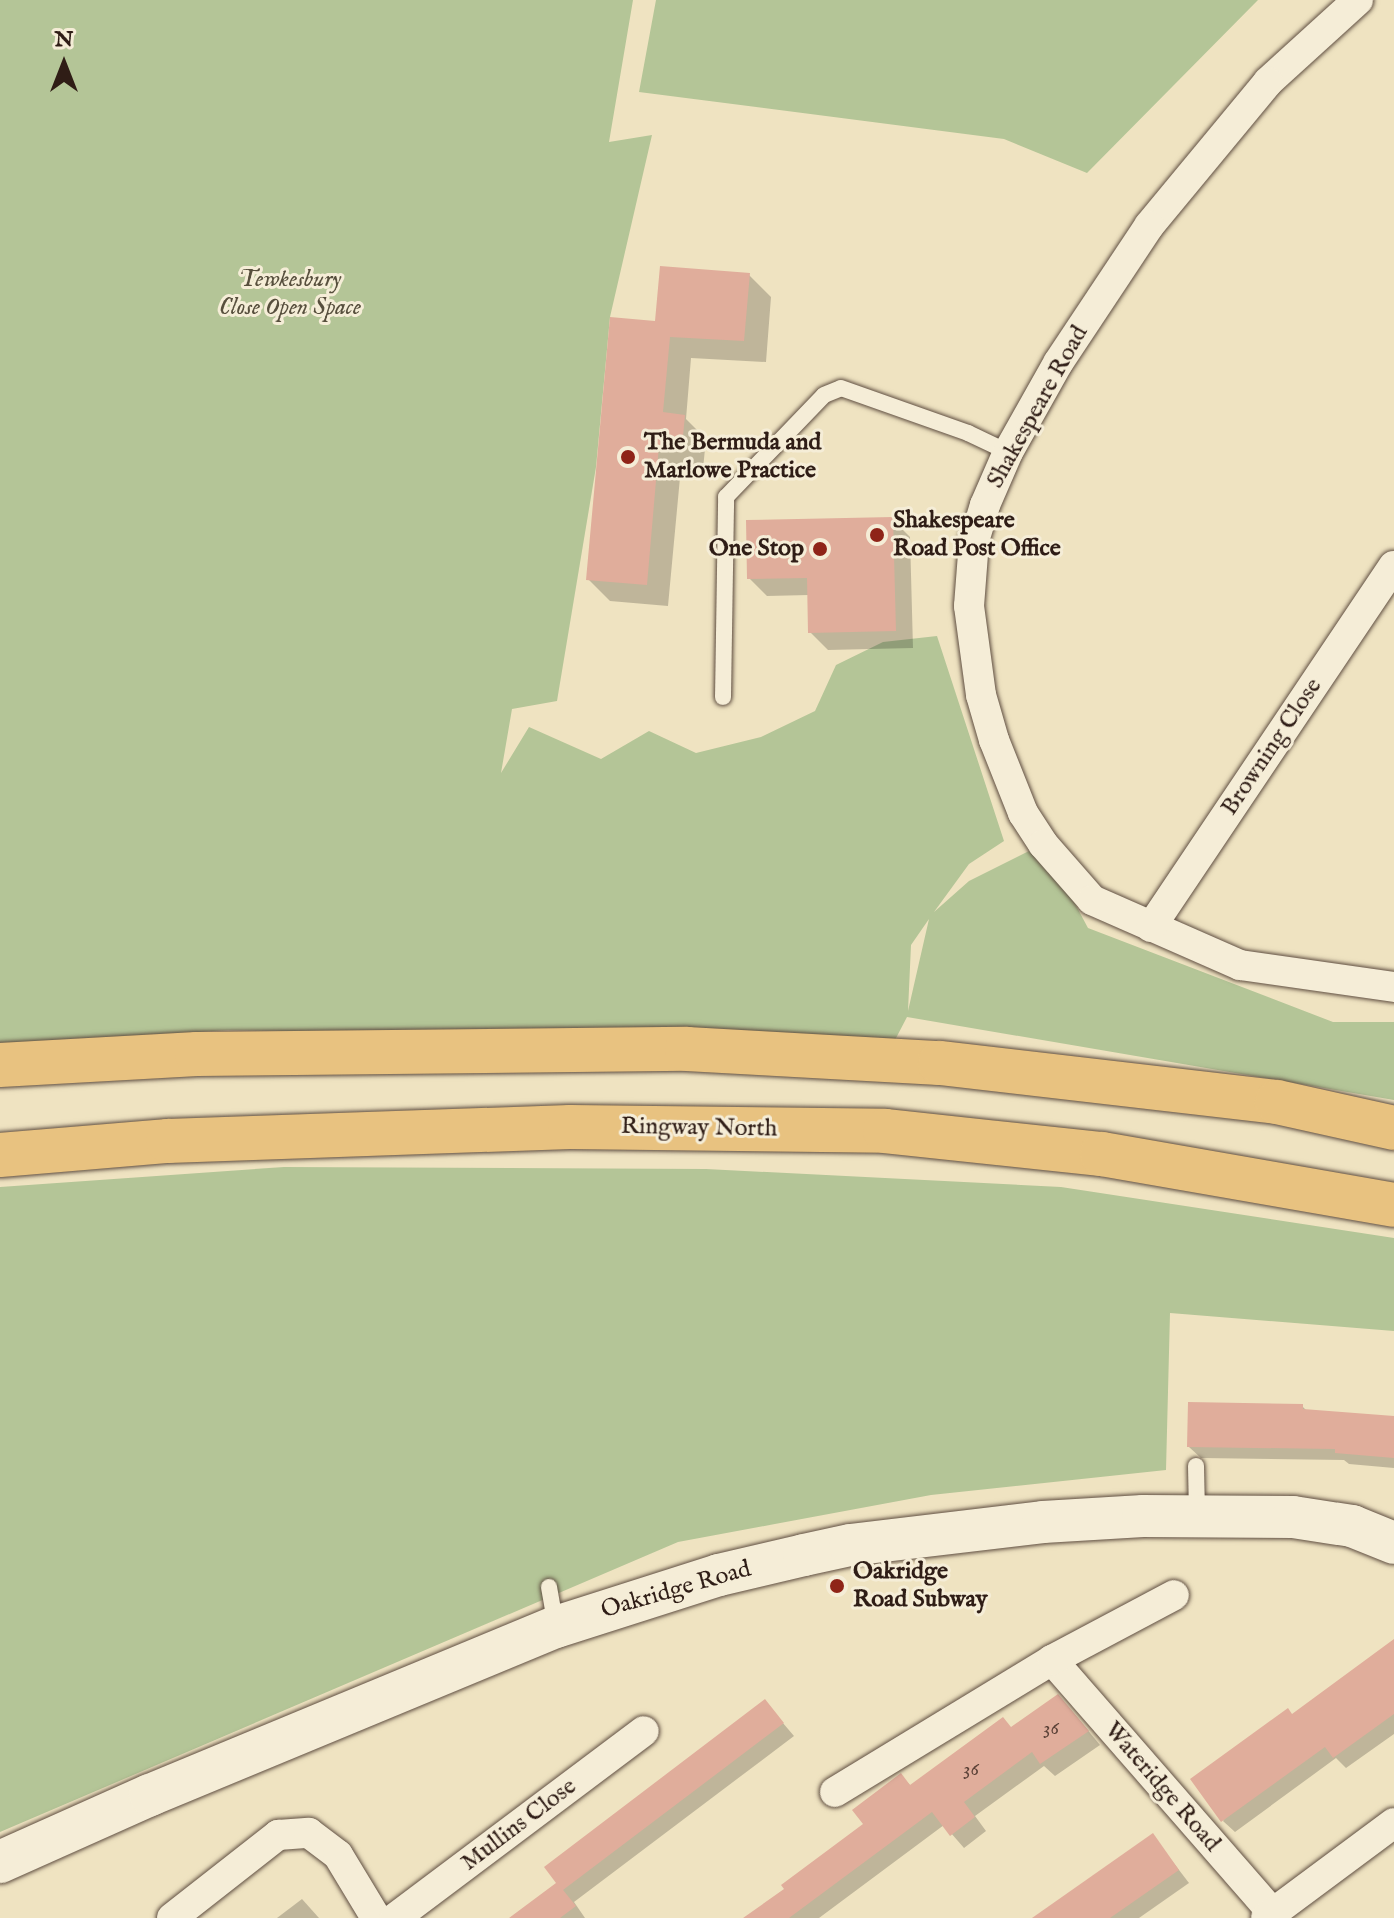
<!DOCTYPE html>
<style>
body{margin:0}
#map{position:relative;width:1394px;height:1918px;overflow:hidden;background:#efe3c1;font-family:"IM FELL English",serif}
div>[style]{position:absolute}
.green>*{inset:0;background:#b4c597}
.shadow>*{inset:0;background:#0003}
.building>*{inset:0;background:#e0ad9b}
.roads{filter:drop-shadow(0 0 2px #5f4e41) drop-shadow(0 0 2px #5f4e41)}
.lane>*{height:16px;margin:-8px;padding:0 8px;transform-origin:8px;border-radius:8px;background:#f5edd7}
.street>*{height:30px;margin:-15px;padding:0 15px;transform-origin:15px;border-radius:15px;background:#f5edd7}
.secondary>*{height:42px;margin:-21px;padding:0 21px;transform-origin:21px;border-radius:21px;background:#f5edd7}
.highway>*{height:44px;margin:-22px;padding:0 22px;transform-origin:22px;border-radius:22px;background:#e8c280}
.dots>*{width:22px;height:22px;translate:-50% -50%;box-sizing:border-box;border:4px solid #f5edd7;border-radius:50%}
span{translate:-50% -50%;white-space:nowrap;text-align:center;line-height:1.15;-webkit-text-stroke:6px #f5edd7;paint-order:stroke}
.number-label{font-size:20px;color:#5b4137}
.number-label span{-webkit-text-stroke-width:0}
.park-label{font-size:24px;color:#574f3d;font-style:italic}
.street-label{font-size:24px;color:#2f1d16}
.poi-label{font-size:24px;color:#2f1d16;font-weight:700}
.left{translate:0 -50%;text-align:left}
.right{translate:-100% -50%;text-align:right}
.north{position:absolute;left:24px;top:24px;width:80px;height:80px;-webkit-text-stroke:6px #f5edd7;paint-order:stroke;rotate:0deg;font-size:22px;font-weight:700;line-height:32px;text-align:center;color:#2f1d16}
.north::after{content:'';display:block;margin:auto;width:28px;height:36px;background:#2f1d16;clip-path:polygon(50% 0,100% 100%,50% 72%,0 100%)}
</style>
<div id="map">
<div class="green">
<i style="clip-path:polygon(evenodd,0 0,633px 0,609px 142px,652px 135px,610px 317px,596px 467px,557px 701px,512px 709px,501px 773px,529px 727px,601px 759px,649px 731px,696px 753px,761px 737px,815px 711px,836px 665px,883px 642px,937px 636px,1004px 841px,969px 864px,934px 912px,969px 881px,1043px 844px,1088px 928px,1333px 1022px,1394px 1022px,1394px 1100px,907px 1017px,895px 1040px,227px 1030px,0 1047px,0 0,929px 919px,908px 1011px,911px 945px,929px 919px)"></i>
<i style="clip-path:polygon(656px 0,1258px 0,1087px 173px,1004px 139px,639px 92px)"></i>
<i style="clip-path:polygon(284px 1167px,706px 1169px,1061px 1187px,1394px 1238px,1394px 1331px,1170px 1313px,1166px 1470px,931px 1495px,678px 1542px,0 1832px,0 1187px)"></i>
</div>
<div class="shadow">
<i style="clip-path:polygon(749px 275px,771px 297px,766px 362px,691px 358px,686px 419px,706px 439px,703px 469px,681px 467px,668px 606px,610px 601px,588px 579px,657px 323px)"></i>
<i style="clip-path:polygon(892px 519px,910px 537px,913px 648px,828px 650px,810px 632px,809px 595px,767px 596px,749px 578px)"></i>
<i style="clip-path:polygon(1302px 1406px,1307px 1411px,1394px 1419px,1394px 1468px,1349px 1464px,1344px 1460px,1201px 1458px,1189px 1447px)"></i>
<i style="clip-path:polygon(1394px 1641px,1394px 1734px,1346px 1768px,1336px 1758px,1235px 1832px,1223px 1821px,1292px 1716px)"></i>
<i style="clip-path:polygon(765px 1702px,794px 1736px,574px 1902px,585px 1918px,512px 1918px,559px 1883px)"></i>
<i style="clip-path:polygon(1071px 1710px,1100px 1745px,1055px 1776px,1044px 1766px,975px 1816px,986px 1831px,964px 1848px,944px 1825px,819px 1918px,747px 1918px,787px 1890px,866px 1824px,901px 1776px,912px 1787px,1012px 1728px)"></i>
<i style="clip-path:polygon(1153px 1836px,1189px 1883px,1139px 1918px,1057px 1918px)"></i>
<i style="clip-path:polygon(302px 1899px,319px 1918px,277px 1918px)"></i>
</div>
<div class="building">
<i style="clip-path:polygon(660px 266px,750px 273px,744px 341px,670px 337px,663px 412px,685px 415px,682px 447px,659px 446px,647px 585px,586px 580px,610px 317px,655px 321px)"></i>
<i style="clip-path:polygon(893px 517px,896px 631px,808px 633px,807px 578px,747px 579px,746px 520px)"></i>
<i style="clip-path:polygon(1188px 1402px,1303px 1404px,1303px 1409px,1394px 1416px,1394px 1458px,1335px 1453px,1335px 1449px,1187px 1447px)"></i>
<i style="clip-path:polygon(1394px 1639px,1394px 1714px,1333px 1758px,1325px 1747px,1221px 1822px,1190px 1779px,1288px 1708px,1292px 1714px)"></i>
<i style="clip-path:polygon(1058px 1694px,1089px 1731px,1040px 1764px,1032px 1752px,964px 1802px,975px 1817px,950px 1836px,932px 1812px,789px 1918px,743px 1918px,784px 1889px,781px 1885px,863px 1824px,852px 1810px,901px 1773px,910px 1785px,1003px 1717px,1011px 1727px)"></i>
<i style="clip-path:polygon(765px 1699px,784px 1723px,563px 1890px,576px 1906px,560px 1918px,509px 1918px,556px 1883px,544px 1867px)"></i>
<i style="clip-path:polygon(1153px 1833px,1179px 1870px,1110px 1918px,1032px 1918px)"></i>
</div>
<div class="roads">
<div class="lane">
<i style="left:723px;top:697px;width:200px;rotate:-89.1deg"></i>
<i style="left:726px;top:497px;width:141px;rotate:-46.1deg"></i>
<i style="left:824px;top:395px;width:18px;rotate:-22deg"></i>
<i style="left:841px;top:388px;width:135px;rotate:19.5deg"></i>
<i style="left:968px;top:433px;width:44px;rotate:25.4deg"></i>
<i style="left:1196px;top:1466px;width:49px;rotate:88.8deg"></i>
<i style="left:549px;top:1587px;width:40px;rotate:80deg"></i>
</div>
<div class="street">
<i style="left:1358px;top:0;width:122px;rotate:137.7deg"></i>
<i style="left:1268px;top:82px;width:187px;rotate:129.6deg"></i>
<i style="left:1149px;top:226px;width:164px;rotate:123.6deg"></i>
<i style="left:1058px;top:363px;width:102px;rotate:119.3deg"></i>
<i style="left:1008px;top:452px;width:58px;rotate:113.5deg"></i>
<i style="left:985px;top:505px;width:38px;rotate:107deg"></i>
<i style="left:974px;top:541px;width:65px;rotate:94.4deg"></i>
<i style="left:969px;top:606px;width:90px;rotate:82.3deg"></i>
<i style="left:981px;top:695px;width:47px;rotate:73.9deg"></i>
<i style="left:994px;top:740px;width:79px;rotate:68.3deg"></i>
<i style="left:1023px;top:813px;width:37px;rotate:57deg"></i>
<i style="left:1043px;top:844px;width:74px;rotate:48.8deg"></i>
<i style="left:1092px;top:900px;width:162px;rotate:23.7deg"></i>
<i style="left:1240px;top:965px;width:156px;rotate:8.1deg"></i>
<i style="left:1151px;top:927px;width:435px;rotate:-56.1deg"></i>
<i style="left:1052px;top:1660px;width:336px;rotate:48.9deg"></i>
<i style="left:835px;top:1792px;width:254px;rotate:-31.3deg"></i>
<i style="left:1052px;top:1660px;width:138px;rotate:-28deg"></i>
<i style="left:172px;top:1918px;width:135px;rotate:-38.1deg"></i>
<i style="left:278px;top:1835px;width:31px;rotate:-4deg"></i>
<i style="left:309px;top:1833px;width:36px;rotate:37deg"></i>
<i style="left:338px;top:1855px;width:74px;rotate:58.9deg"></i>
<i style="left:395px;top:1918px;width:311px;rotate:-36.9deg"></i>
<i style="left:1266px;top:1918px;width:159px;rotate:-36.6deg"></i>
</div>
<div class="secondary">
<i style="left:0;top:1862px;width:164px;rotate:-24.1deg"></i>
<i style="left:150px;top:1795px;width:439px;rotate:-22.5deg"></i>
<i style="left:556px;top:1627px;width:171px;rotate:-17.7deg"></i>
<i style="left:719px;top:1575px;width:87px;rotate:-13.2deg"></i>
<i style="left:804px;top:1555px;width:47px;rotate:-12.3deg"></i>
<i style="left:850px;top:1545px;width:194px;rotate:-6.8deg"></i>
<i style="left:1043px;top:1522px;width:100px;rotate:-3.4deg"></i>
<i style="left:1143px;top:1516px;width:150px;rotate:0.4deg"></i>
<i style="left:1293px;top:1517px;width:60px;rotate:8.7deg"></i>
<i style="left:1352px;top:1526px;width:45px;rotate:22deg"></i>
</div>
<div class="highway">
<i style="left:0;top:1065px;width:197px;rotate:-3.2deg"></i>
<i style="left:197px;top:1054px;width:490px;rotate:-0.6deg"></i>
<i style="left:687px;top:1049px;width:253px;rotate:3.2deg"></i>
<i style="left:940px;top:1063px;width:339px;rotate:6.6deg"></i>
<i style="left:1277px;top:1102px;width:120px;rotate:12.5deg"></i>
<i style="left:0;top:1155px;width:169px;rotate:-4.8deg"></i>
<i style="left:168px;top:1141px;width:402px;rotate:-2deg"></i>
<i style="left:570px;top:1127px;width:315px;rotate:0.7deg"></i>
<i style="left:885px;top:1131px;width:218px;rotate:6.1deg"></i>
<i style="left:1102px;top:1154px;width:296px;rotate:9.9deg"></i>
</div>
</div>
<div class="dots">
<i style="left:628px;top:457px;background:#8f2418"></i>
<i style="left:877px;top:535px;background:#8f2418"></i>
<i style="left:820px;top:549px;background:#8f2418"></i>
<i style="left:837px;top:1586px;background:#8f2418"></i>
</div>
<div class="number-label">
<span style="left:1051px;top:1728px">36</span>
<span style="left:971px;top:1769px">36</span>
</div>
<div class="park-label">
<span style="left:290px;top:294px">Tewkesbury<br>Close Open Space</span>
</div>
<div class="street-label">
<span style="left:1038px;top:407px;rotate:-61deg">Shakespeare Road</span>
<span style="left:1272px;top:747px;rotate:-56deg">Browning Close</span>
<span style="left:699px;top:1128px;rotate:1deg">Ringway North</span>
<span style="left:676px;top:1590px;rotate:-16deg">Oakridge Road</span>
<span style="left:1162px;top:1787px;rotate:49deg">Wateridge Road</span>
<span style="left:519px;top:1825px;rotate:-37deg">Mullins Close</span>
</div>
<div class="poi-label">
<span class="left" style="left:644px;top:457px">The Bermuda and<br>Marlowe Practice</span>
<span class="left" style="left:893px;top:535px">Shakespeare<br>Road Post Office</span>
<span class="right" style="left:804px;top:549px">One Stop</span>
<span class="left" style="left:853px;top:1586px">Oakridge<br>Road Subway</span>
</div>
<div class="north">N</div>
</div>
